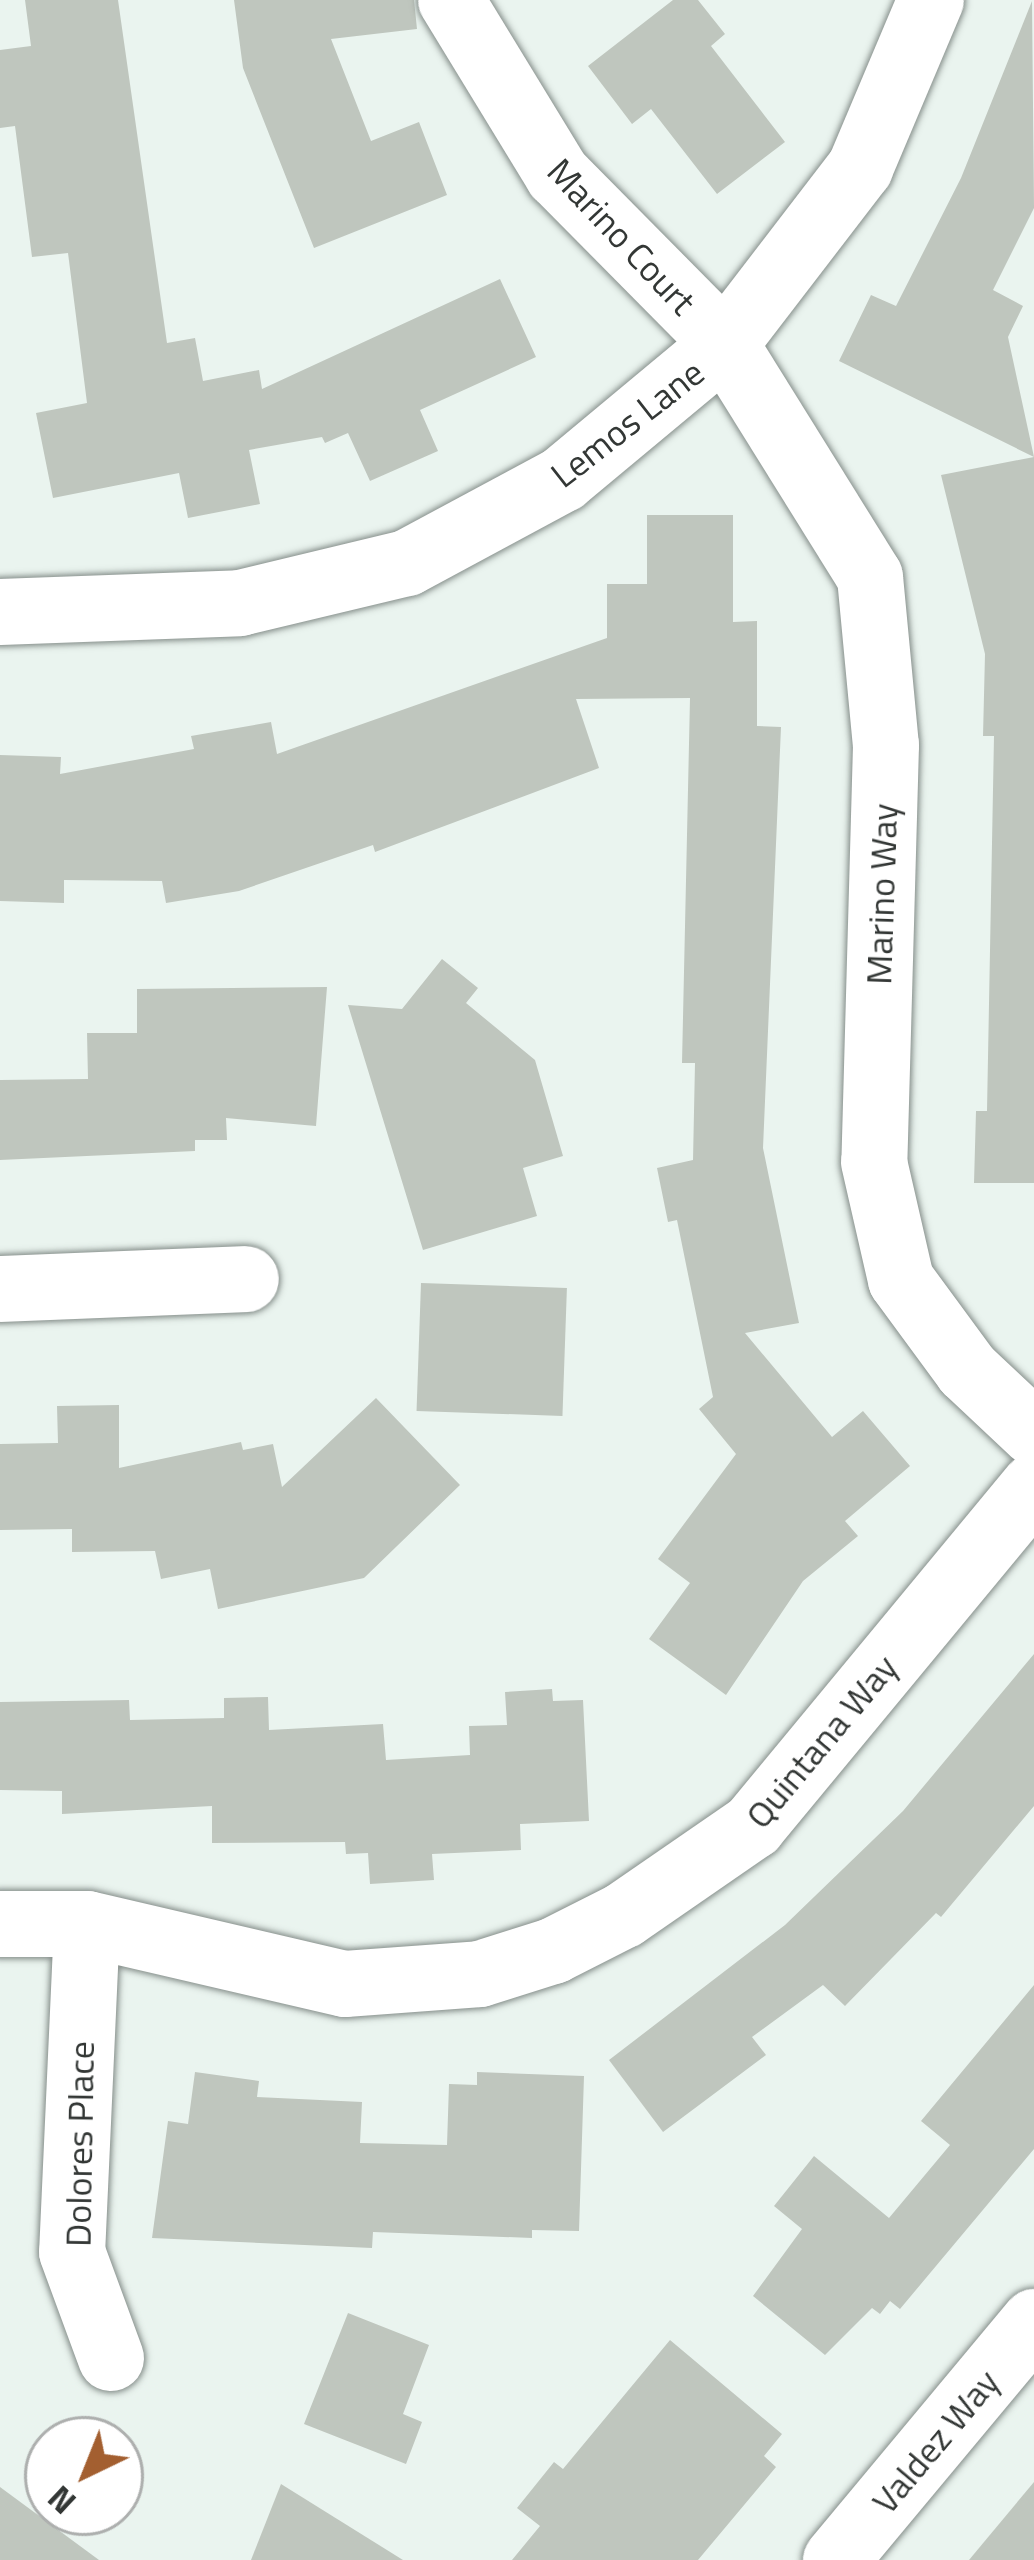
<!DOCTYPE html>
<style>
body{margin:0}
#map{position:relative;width:1034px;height:2560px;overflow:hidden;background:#eaf4ef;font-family:"Titillium Web",sans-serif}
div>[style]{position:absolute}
.building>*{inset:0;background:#bfc6be;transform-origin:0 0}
.roads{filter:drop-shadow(0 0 3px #868f8b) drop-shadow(0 0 3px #868f8b)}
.minor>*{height:66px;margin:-33px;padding:0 33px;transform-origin:33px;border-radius:33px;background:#fff}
span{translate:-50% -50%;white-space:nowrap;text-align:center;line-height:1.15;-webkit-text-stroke:10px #fff;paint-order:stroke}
.street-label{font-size:36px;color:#333735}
.north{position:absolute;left:24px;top:2416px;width:120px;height:120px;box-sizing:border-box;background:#fff;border:3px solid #adafae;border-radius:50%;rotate:223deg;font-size:33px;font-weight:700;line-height:48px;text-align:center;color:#333735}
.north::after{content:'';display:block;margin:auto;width:42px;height:54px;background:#a35f30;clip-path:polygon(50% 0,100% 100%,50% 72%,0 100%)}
</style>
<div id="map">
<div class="building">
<i style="clip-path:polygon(25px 0,118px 0,167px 343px,195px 338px,203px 381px,259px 370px,262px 389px,500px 279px,536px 357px,420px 410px,438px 451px,370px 481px,348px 433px,325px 443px,322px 437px,249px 450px,260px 504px,188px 518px,179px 473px,53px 498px,36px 413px,87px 403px,68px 253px,32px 257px,15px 126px,0 128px,0 50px,31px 46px)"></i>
<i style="clip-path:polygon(234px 0,414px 0,417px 29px,331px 39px,371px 141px,419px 122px,447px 195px,314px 248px,243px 68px)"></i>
<i style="clip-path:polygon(673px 0,698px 0,725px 34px,711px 46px,785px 142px,717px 194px,651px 109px,632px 124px,588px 66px)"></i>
<i style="clip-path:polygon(1032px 1px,1034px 208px,993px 290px,1023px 306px,1008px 337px,1034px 457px,839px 361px,871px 295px,896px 306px,961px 178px)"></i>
<i style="clip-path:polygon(1034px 457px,1034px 1183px,974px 1183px,976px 1111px,987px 1111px,994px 736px,983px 736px,985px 654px,941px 475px)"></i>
<i style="clip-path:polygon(647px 515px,733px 515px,733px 622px,757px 621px,757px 726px,781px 727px,763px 1148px,799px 1323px,745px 1333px,832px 1437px,863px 1411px,910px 1466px,845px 1521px,858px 1536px,803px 1581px,726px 1695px,649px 1639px,690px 1583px,658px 1559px,736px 1454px,699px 1409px,713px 1397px,677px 1220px,668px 1222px,657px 1168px,693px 1160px,695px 1063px,682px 1063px,690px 698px,576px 699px,599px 768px,375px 852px,373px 845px,239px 891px,166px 903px,162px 881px,64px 880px,64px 903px,0 901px,0 755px,61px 757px,60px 774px,194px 749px,191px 736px,271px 722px,277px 754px,607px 638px,607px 584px,647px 584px)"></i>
<i style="clip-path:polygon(442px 959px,478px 988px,466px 1003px,535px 1060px,563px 1156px,523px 1168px,537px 1216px,423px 1250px,348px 1005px,402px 1009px)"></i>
<i style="clip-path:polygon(327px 987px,316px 1126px,226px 1118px,227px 1140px,195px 1140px,195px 1151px,0 1160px,0 1080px,88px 1079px,87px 1033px,137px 1033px,137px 989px)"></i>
<i style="left:421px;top:1283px;width:146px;height:128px;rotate:2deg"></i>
<i style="clip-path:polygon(376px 1398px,460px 1485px,364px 1578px,218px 1609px,210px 1569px,161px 1579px,155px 1551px,72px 1552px,72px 1529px,0 1530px,0 1444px,58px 1443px,57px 1406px,119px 1405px,119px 1468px,241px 1442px,243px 1450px,273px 1444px,282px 1487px)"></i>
<i style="clip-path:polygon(1034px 1654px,1034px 1806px,941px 1917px,936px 1913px,845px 2006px,823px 1985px,752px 2037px,766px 2055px,663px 2132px,609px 2060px,785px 1925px,903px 1811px)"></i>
<i style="clip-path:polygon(552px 1689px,553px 1701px,583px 1700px,589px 1821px,520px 1824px,521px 1850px,432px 1854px,434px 1880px,370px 1884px,368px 1853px,346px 1854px,345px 1842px,212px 1843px,212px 1806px,62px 1814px,62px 1791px,0 1790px,0 1702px,129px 1700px,130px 1720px,224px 1718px,224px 1698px,268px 1697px,269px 1730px,383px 1724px,386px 1760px,470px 1755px,469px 1726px,507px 1725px,505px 1692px)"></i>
<i style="clip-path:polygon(1034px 1985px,1034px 2149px,900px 2309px,890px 2301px,880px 2314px,872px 2308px,825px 2355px,753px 2296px,802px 2229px,774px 2206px,814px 2156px,889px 2218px,950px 2145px,921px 2121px)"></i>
<i style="clip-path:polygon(195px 2072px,259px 2081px,257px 2097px,362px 2102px,360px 2143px,447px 2145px,449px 2084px,477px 2085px,477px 2072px,584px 2076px,579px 2231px,532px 2230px,532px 2238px,373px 2232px,372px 2248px,152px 2238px,168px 2121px,188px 2124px)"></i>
<i style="clip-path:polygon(348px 2313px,429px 2345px,403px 2414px,422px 2422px,406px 2464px,304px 2424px)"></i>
<i style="clip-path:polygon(670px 2340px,782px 2434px,764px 2456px,776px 2467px,698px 2560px,512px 2560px,540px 2526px,517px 2508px,554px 2462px,563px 2469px)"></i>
<i style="clip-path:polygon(1034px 2482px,1034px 2560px,969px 2560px)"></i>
<i style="clip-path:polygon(281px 2484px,403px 2560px,251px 2560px)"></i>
<i style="clip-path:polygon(0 2487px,99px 2560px,0 2560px)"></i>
</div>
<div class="roads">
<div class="minor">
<i style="left:451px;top:0;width:205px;rotate:58.6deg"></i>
<i style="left:558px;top:175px;width:238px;rotate:45.3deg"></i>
<i style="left:725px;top:344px;width:274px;rotate:58.1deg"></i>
<i style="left:870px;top:577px;width:169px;rotate:84.6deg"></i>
<i style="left:886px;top:745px;width:417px;rotate:91.6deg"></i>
<i style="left:874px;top:1162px;width:121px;rotate:77.1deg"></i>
<i style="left:901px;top:1280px;width:112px;rotate:53.7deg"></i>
<i style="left:967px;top:1370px;width:92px;rotate:43.2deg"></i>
<i style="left:0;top:612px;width:240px;rotate:-2.1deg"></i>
<i style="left:240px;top:603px;width:172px;rotate:-13.5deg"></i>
<i style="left:407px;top:563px;width:177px;rotate:-28.3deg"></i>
<i style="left:563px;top:479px;width:211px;rotate:-39.8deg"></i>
<i style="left:725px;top:344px;width:222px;rotate:-52.5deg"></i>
<i style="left:860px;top:168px;width:182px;rotate:-67.1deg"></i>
<i style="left:0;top:1289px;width:246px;rotate:-2.3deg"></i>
<i style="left:0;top:1924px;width:87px"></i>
<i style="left:87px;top:1924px;width:265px;rotate:13.1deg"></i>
<i style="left:345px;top:1984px;width:135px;rotate:-4.2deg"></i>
<i style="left:480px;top:1974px;width:77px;rotate:-17.5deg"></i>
<i style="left:553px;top:1951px;width:80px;rotate:-26.9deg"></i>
<i style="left:624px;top:1915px;width:157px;rotate:-34.6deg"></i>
<i style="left:753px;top:1826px;width:441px;rotate:-50.4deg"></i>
<i style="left:87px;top:1924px;width:328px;rotate:92.6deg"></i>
<i style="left:72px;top:2252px;width:113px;rotate:69.8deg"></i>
<i style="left:836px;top:2560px;width:310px;rotate:-50.2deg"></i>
</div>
</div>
<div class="street-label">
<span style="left:622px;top:236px;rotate:47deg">Marino Court</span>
<span style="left:627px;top:423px;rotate:-38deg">Lemos Lane</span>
<span style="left:881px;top:894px;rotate:-88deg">Marino Way</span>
<span style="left:821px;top:1741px;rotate:-50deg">Quintana Way</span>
<span style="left:79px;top:2144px;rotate:-89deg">Dolores Place</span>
<span style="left:935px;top:2441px;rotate:-50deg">Valdez Way</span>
</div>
<div class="north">N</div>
</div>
